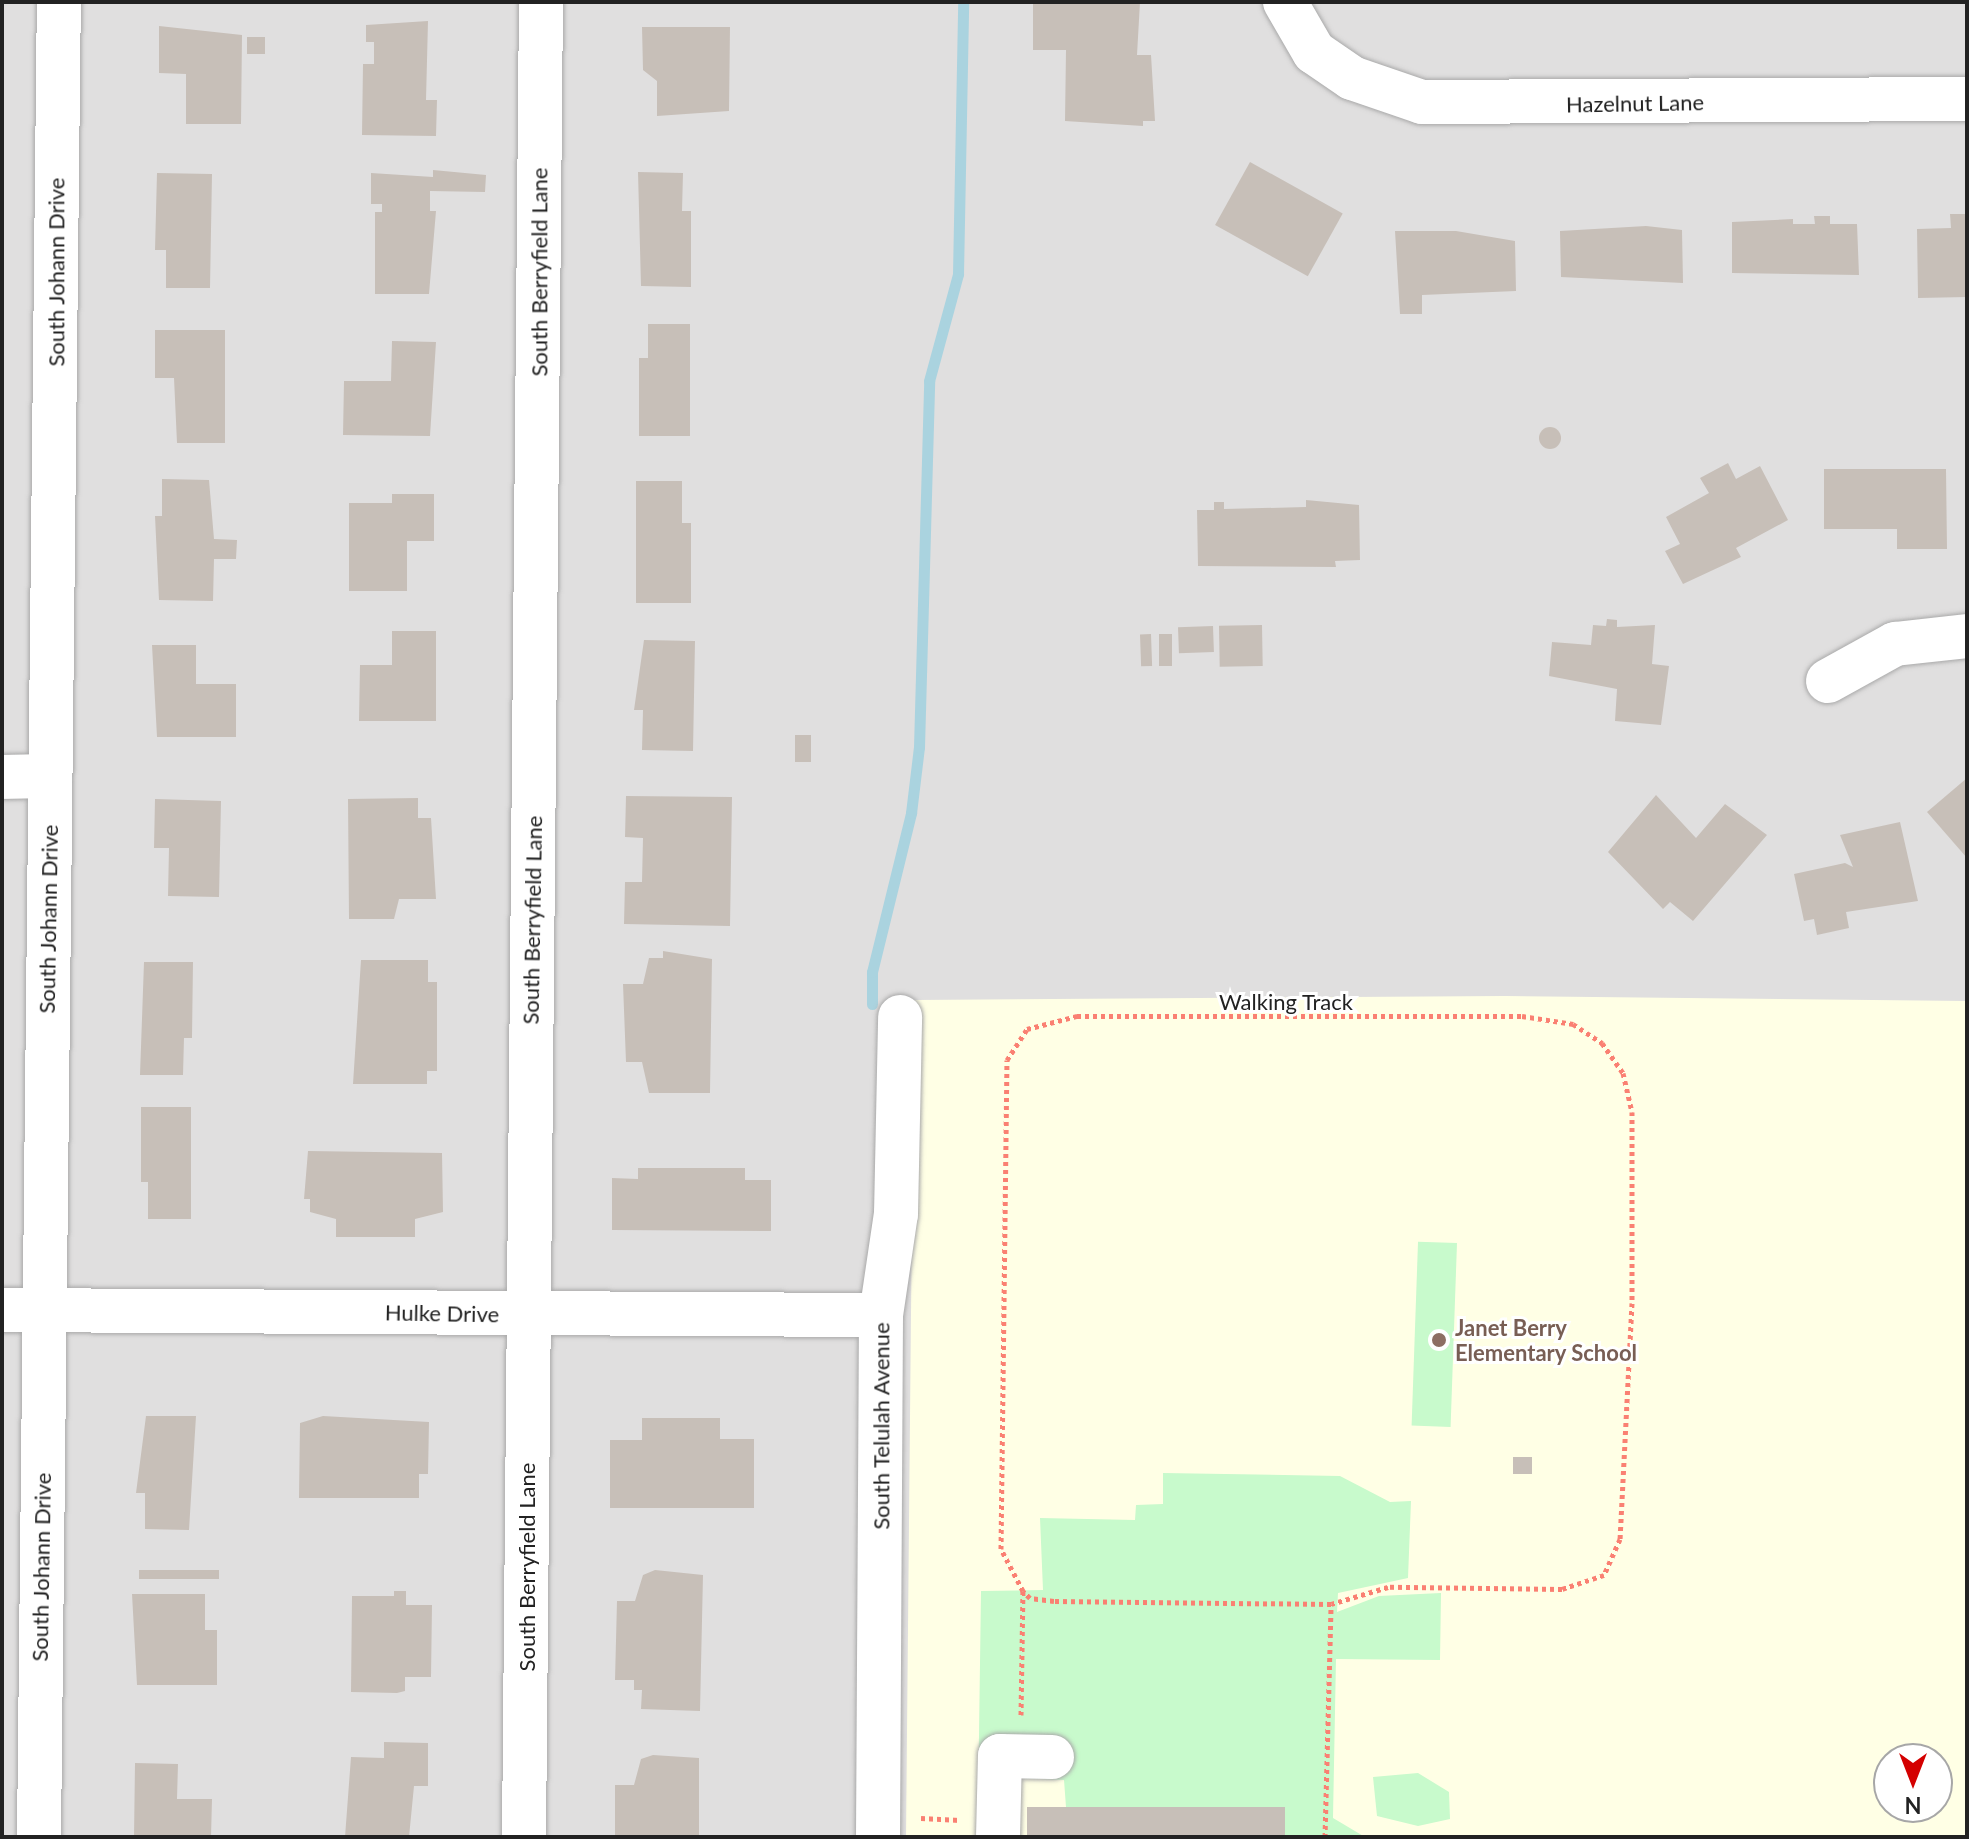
<!DOCTYPE html>
<style>
body{margin:0}
#map{position:relative;width:1969px;height:1839px;overflow:hidden;background:#f2efe9;font-family:Lato,sans-serif}
div>[style]{position:absolute}
.residential>*{inset:0;background:#e0dfdf}
.education>*{inset:0;background:#ffffe5}
.park>*{inset:0;background:#c8facc;transform-origin:0 0}
.stream>*{height:11px;margin:-5.5px;padding:0 5.5px;transform-origin:5.5px;border-radius:5.5px;background:#aad3df}
.building>*{inset:0;background:#c7bfb8;transform-origin:0 0}
.round{border-radius:50%}
.path>*{height:5px;margin-top:-2.5px;transform-origin:0;background:repeating-linear-gradient(90deg,#fa8072 0 4px,transparent 0 8px)}
.roads{filter:drop-shadow(0 0 2px #a9a9a9) drop-shadow(0 0 2px #a9a9a9)}
.minor>*{height:44px;margin:-22px;padding:0 22px;transform-origin:22px;border-radius:22px;background:#fff}
.dots>*{width:22px;height:22px;translate:-50% -50%;box-sizing:border-box;border:4px solid #fff;border-radius:50%}
span{translate:-50% -50%;white-space:nowrap;text-align:center;line-height:1.15;-webkit-text-stroke:6px #fff;paint-order:stroke}
.street-label{font-size:22px;color:#222}
.education-label{font-size:22px;color:#785e54;font-weight:700}
.left{translate:0 -50%;text-align:left}
.frame{position:absolute;inset:0;border:4px solid #222;pointer-events:none}
.north{position:absolute;left:1873px;top:1743px;width:80px;height:80px;box-sizing:border-box;background:#fff;border:2px solid #a7a7a7;border-radius:50%;rotate:180deg;font-size:22px;font-weight:700;line-height:32px;text-align:center;color:#222}
.north::after{content:'';display:block;margin:auto;width:28px;height:36px;background:#d40000;clip-path:polygon(50% 0,100% 100%,50% 72%,0 100%)}
</style>
<div id="map">
<div class="residential">
<i style="clip-path:polygon(evenodd,2px 2px,1967px 2px,1967px 1837px,2px 1837px,2px 2px,1889px 1759px,1937px 1759px,1937px 1807px,1889px 1807px,1889px 1759px)"></i>
</div>
<div class="education">
<i style="clip-path:polygon(evenodd,1505px 996px,1967px 1001px,1967px 1837px,906px 1837px,914px 1000px,1505px 996px,1889px 1759px,1937px 1759px,1937px 1807px,1889px 1807px,1889px 1759px)"></i>
</div>
<div class="park">
<i style="left:1457px;top:1243px;width:184px;height:39px;rotate:92deg"></i>
<i style="clip-path:polygon(1163px 1473px,1340px 1476px,1390px 1502px,1411px 1501px,1408px 1578px,1338px 1593px,1337px 1612px,1379px 1596px,1441px 1593px,1440px 1660px,1336px 1659px,1333px 1818px,1365px 1837px,1284px 1837px,1284px 1809px,1066px 1807px,1064px 1780px,1015px 1778px,978px 1807px,981px 1591px,1043px 1590px,1040px 1518px,1135px 1520px,1136px 1505px,1163px 1504px)"></i>
<i style="clip-path:polygon(1418px 1773px,1449px 1792px,1450px 1819px,1418px 1826px,1377px 1816px,1373px 1777px)"></i>
</div>
<div class="stream">
<i style="left:872px;top:1004px;width:32px;rotate:-90deg"></i>
<i style="left:872px;top:972px;width:164px;rotate:-76.2deg"></i>
<i style="left:911px;top:813px;width:66px;rotate:-83.1deg"></i>
<i style="left:919px;top:747px;width:366px;rotate:-88.4deg"></i>
<i style="left:929px;top:381px;width:111px;rotate:-74.8deg"></i>
<i style="left:958px;top:274px;width:272px;rotate:-88.9deg"></i>
</div>
<div class="building">
<i style="clip-path:polygon(1033px 2px,1140px 2px,1137px 55px,1151px 55px,1155px 121px,1143px 121px,1143px 126px,1065px 121px,1066px 50px,1033px 50px)"></i>
<i style="clip-path:polygon(428px 21px,426px 100px,437px 100px,436px 136px,362px 135px,363px 64px,374px 64px,374px 42px,366px 42px,366px 25px)"></i>
<i style="clip-path:polygon(159px 26px,242px 35px,241px 124px,186px 124px,186px 74px,159px 73px)"></i>
<i style="clip-path:polygon(642px 27px,730px 27px,729px 111px,657px 116px,657px 81px,643px 70px)"></i>
<i style="left:247px;top:37px;width:18px;height:17px"></i>
<i style="left:1250px;top:162px;width:106px;height:72px;rotate:29deg"></i>
<i style="clip-path:polygon(433px 170px,486px 175px,485px 192px,430px 191px,430px 211px,436px 211px,429px 294px,375px 294px,375px 212px,382px 212px,382px 204px,371px 204px,371px 173px,433px 177px)"></i>
<i style="clip-path:polygon(638px 172px,683px 173px,682px 211px,691px 211px,691px 287px,641px 286px)"></i>
<i style="clip-path:polygon(157px 173px,212px 174px,210px 288px,166px 288px,166px 250px,155px 250px)"></i>
<i style="clip-path:polygon(1950px 214px,1967px 214px,1967px 297px,1918px 298px,1917px 229px,1951px 228px)"></i>
<i style="clip-path:polygon(1814px 216px,1830px 216px,1830px 224px,1857px 224px,1859px 275px,1732px 273px,1732px 222px,1793px 219px,1793px 224px,1815px 224px)"></i>
<i style="clip-path:polygon(1646px 226px,1682px 230px,1683px 283px,1561px 277px,1560px 231px)"></i>
<i style="clip-path:polygon(1395px 231px,1456px 231px,1515px 241px,1516px 291px,1422px 295px,1422px 314px,1400px 314px)"></i>
<i style="clip-path:polygon(648px 324px,690px 324px,690px 436px,639px 436px,639px 358px,648px 358px)"></i>
<i style="clip-path:polygon(155px 330px,225px 330px,225px 443px,177px 443px,174px 378px,155px 378px)"></i>
<i style="clip-path:polygon(392px 341px,436px 342px,430px 436px,343px 435px,344px 381px,391px 381px)"></i>
<i class="round" style="left:1539px;top:427px;width:22px;height:22px"></i>
<i style="clip-path:polygon(1728px 463px,1736px 479px,1760px 466px,1788px 520px,1736px 548px,1741px 557px,1683px 584px,1665px 551px,1680px 544px,1666px 517px,1709px 493px,1700px 478px)"></i>
<i style="clip-path:polygon(1824px 469px,1946px 469px,1947px 549px,1897px 549px,1897px 529px,1824px 529px)"></i>
<i style="clip-path:polygon(162px 479px,209px 480px,214px 539px,237px 540px,236px 559px,214px 559px,213px 601px,159px 600px,155px 516px,162px 516px)"></i>
<i style="clip-path:polygon(636px 481px,682px 481px,682px 523px,691px 523px,691px 603px,636px 603px)"></i>
<i style="clip-path:polygon(392px 494px,434px 494px,434px 541px,407px 541px,407px 591px,349px 591px,349px 503px,392px 503px)"></i>
<i style="clip-path:polygon(1306px 500px,1359px 505px,1360px 560px,1335px 561px,1336px 567px,1198px 566px,1197px 510px,1214px 510px,1214px 502px,1224px 502px,1224px 509px,1306px 507px)"></i>
<i style="clip-path:polygon(1607px 619px,1617px 620px,1617px 627px,1655px 625px,1652px 664px,1669px 666px,1661px 725px,1615px 721px,1617px 689px,1549px 676px,1552px 642px,1591px 645px,1593px 625px,1606px 626px)"></i>
<i style="left:1262px;top:625px;width:41px;height:43px;rotate:89deg"></i>
<i style="left:1213px;top:626px;width:26px;height:35px;rotate:88deg"></i>
<i style="clip-path:polygon(392px 631px,436px 631px,436px 721px,359px 721px,360px 665px,392px 665px)"></i>
<i style="left:1151px;top:634px;width:32px;height:11px;rotate:88deg"></i>
<i style="left:1159px;top:634px;width:13px;height:32px"></i>
<i style="clip-path:polygon(644px 640px,695px 641px,693px 751px,642px 750px,643px 710px,634px 710px)"></i>
<i style="clip-path:polygon(152px 645px,196px 645px,196px 684px,236px 684px,236px 737px,157px 737px)"></i>
<i style="left:795px;top:735px;width:16px;height:27px"></i>
<i style="clip-path:polygon(1967px 778px,1967px 858px,1927px 812px)"></i>
<i style="clip-path:polygon(1656px 795px,1696px 838px,1725px 804px,1767px 835px,1693px 921px,1670px 902px,1663px 909px,1608px 852px)"></i>
<i style="clip-path:polygon(626px 796px,732px 797px,730px 926px,624px 924px,625px 882px,642px 882px,643px 838px,625px 837px)"></i>
<i style="clip-path:polygon(418px 798px,418px 818px,431px 818px,436px 899px,399px 899px,394px 919px,349px 919px,348px 799px)"></i>
<i style="clip-path:polygon(155px 799px,221px 801px,219px 897px,168px 896px,169px 848px,154px 848px)"></i>
<i style="clip-path:polygon(1900px 822px,1918px 901px,1846px 912px,1849px 928px,1817px 935px,1814px 919px,1804px 921px,1794px 874px,1845px 863px,1853px 867px,1840px 835px)"></i>
<i style="clip-path:polygon(663px 951px,712px 959px,710px 1093px,649px 1093px,642px 1062px,626px 1062px,623px 984px,643px 984px,649px 958px,663px 958px)"></i>
<i style="clip-path:polygon(361px 960px,428px 960px,428px 982px,437px 982px,437px 1071px,427px 1071px,427px 1084px,353px 1084px)"></i>
<i style="clip-path:polygon(144px 962px,193px 962px,192px 1038px,184px 1038px,183px 1075px,140px 1075px)"></i>
<i style="clip-path:polygon(141px 1107px,191px 1107px,191px 1219px,148px 1219px,148px 1182px,141px 1182px)"></i>
<i style="clip-path:polygon(308px 1151px,442px 1153px,443px 1212px,415px 1219px,415px 1237px,336px 1237px,336px 1219px,310px 1212px,310px 1199px,304px 1199px)"></i>
<i style="clip-path:polygon(638px 1168px,745px 1168px,745px 1180px,771px 1180px,771px 1231px,612px 1230px,612px 1178px,638px 1179px)"></i>
<i style="clip-path:polygon(146px 1416px,196px 1416px,189px 1530px,145px 1529px,145px 1493px,136px 1493px)"></i>
<i style="clip-path:polygon(323px 1416px,429px 1422px,428px 1474px,419px 1474px,419px 1498px,299px 1498px,300px 1423px)"></i>
<i style="clip-path:polygon(642px 1418px,720px 1418px,720px 1439px,754px 1439px,754px 1508px,610px 1508px,610px 1440px,642px 1440px)"></i>
<i style="left:1513px;top:1457px;width:19px;height:17px"></i>
<i style="left:139px;top:1570px;width:80px;height:9px"></i>
<i style="clip-path:polygon(655px 1570px,703px 1575px,700px 1711px,641px 1709px,642px 1690px,634px 1690px,634px 1680px,615px 1680px,617px 1601px,635px 1601px,643px 1575px)"></i>
<i style="clip-path:polygon(394px 1591px,406px 1591px,406px 1605px,432px 1605px,431px 1677px,405px 1677px,405px 1691px,397px 1693px,351px 1692px,352px 1596px,394px 1596px)"></i>
<i style="clip-path:polygon(132px 1594px,205px 1594px,205px 1630px,217px 1630px,217px 1685px,137px 1685px)"></i>
<i style="clip-path:polygon(384px 1742px,428px 1743px,428px 1786px,414px 1786px,409px 1837px,345px 1837px,351px 1757px,384px 1758px)"></i>
<i style="clip-path:polygon(653px 1755px,699px 1758px,699px 1837px,615px 1837px,615px 1785px,634px 1785px,641px 1759px)"></i>
<i style="clip-path:polygon(135px 1763px,178px 1764px,177px 1799px,212px 1799px,211px 1837px,134px 1837px)"></i>
<i style="left:1027px;top:1807px;width:258px;height:30px"></i>
</div>
<div class="path">
<i style="left:1077px;top:1016px;width:445px"></i>
<i style="left:1522px;top:1016px;width:52px;rotate:8.9deg"></i>
<i style="left:1573px;top:1024px;width:35px;rotate:33deg"></i>
<i style="left:1602px;top:1043px;width:37px;rotate:55deg"></i>
<i style="left:1623px;top:1073px;width:40px;rotate:77deg"></i>
<i style="left:1632px;top:1112px;width:191px;rotate:90deg"></i>
<i style="left:1632px;top:1303px;width:236px;rotate:92.9deg"></i>
<i style="left:1620px;top:1539px;width:39px;rotate:114deg"></i>
<i style="left:1604px;top:1575px;width:44px;rotate:161.6deg"></i>
<i style="left:1562px;top:1589px;width:174px;rotate:-179.3deg"></i>
<i style="left:1388px;top:1587px;width:59px;rotate:163.4deg"></i>
<i style="left:1331px;top:1604px;width:277px;rotate:-179.4deg"></i>
<i style="left:1054px;top:1601px;width:24px;rotate:-173deg"></i>
<i style="left:1030px;top:1598px;width:10px;rotate:-135deg"></i>
<i style="left:1023px;top:1591px;width:47px;rotate:-117.6deg"></i>
<i style="left:1001px;top:1549px;width:489px;rotate:-89.3deg"></i>
<i style="left:1007px;top:1060px;width:37px;rotate:-57deg"></i>
<i style="left:1027px;top:1029px;width:52px;rotate:-14.6deg"></i>
<i style="left:1021px;top:1715px;width:124px;rotate:-89.1deg"></i>
<i style="left:921px;top:1818px;width:39px;rotate:3deg"></i>
<i style="left:1325px;top:1837px;width:233px;rotate:-88.5deg"></i>
</div>
<div class="roads">
<div class="minor">
<i style="left:1285px;top:2px;width:58px;rotate:59.9deg"></i>
<i style="left:1314px;top:52px;width:46px;rotate:34.4deg"></i>
<i style="left:1352px;top:78px;width:74px;rotate:18.9deg"></i>
<i style="left:1422px;top:102px;width:545px;rotate:-0.32deg"></i>
<i style="left:1828px;top:681px;width:77px;rotate:-28.9deg"></i>
<i style="left:1895px;top:644px;width:72px;rotate:-6.3deg"></i>
<i style="left:2px;top:777px;width:48px;rotate:-1.2deg"></i>
<i style="left:2px;top:1310px;width:879px;rotate:0.33deg"></i>
<i style="left:39px;top:1837px;width:1835px;rotate:-89.38deg"></i>
<i style="left:524px;top:1837px;width:1835px;rotate:-89.47deg"></i>
<i style="left:878px;top:1837px;width:522px;rotate:-89.67deg"></i>
<i style="left:881px;top:1315px;width:102px;rotate:-81.6deg"></i>
<i style="left:896px;top:1214px;width:197px;rotate:-88.8deg"></i>
<i style="left:998px;top:1837px;width:81px;rotate:-88.6deg"></i>
<i style="left:1000px;top:1756px;width:52px;rotate:1.1deg"></i>
</div>
</div>
<div class="dots">
<i style="left:1439px;top:1340px;background:#8d6e63"></i>
</div>
<div class="street-label">
<span style="left:1635px;top:103px;rotate:-1deg">Hazelnut Lane</span>
<span style="left:56px;top:272px;rotate:-90deg">South Johann Drive</span>
<span style="left:539px;top:272px;rotate:-90deg">South Berryfield Lane</span>
<span style="left:48px;top:919px;rotate:-89deg">South Johann Drive</span>
<span style="left:532px;top:920px;rotate:-89deg">South Berryfield Lane</span>
<span style="left:1286px;top:1002px">Walking Track</span>
<span style="left:442px;top:1313px;rotate:1deg">Hulke Drive</span>
<span style="left:881px;top:1426px;rotate:-90deg">South Telulah Avenue</span>
<span style="left:41px;top:1567px;rotate:-89deg">South Johann Drive</span>
<span style="left:527px;top:1567px;rotate:-90deg">South Berryfield Lane</span>
</div>
<div class="education-label">
<span class="left" style="left:1455px;top:1340px">Janet Berry<br>Elementary School</span>
</div>
<div class="frame"></div>
<div class="north">N</div>
</div>
